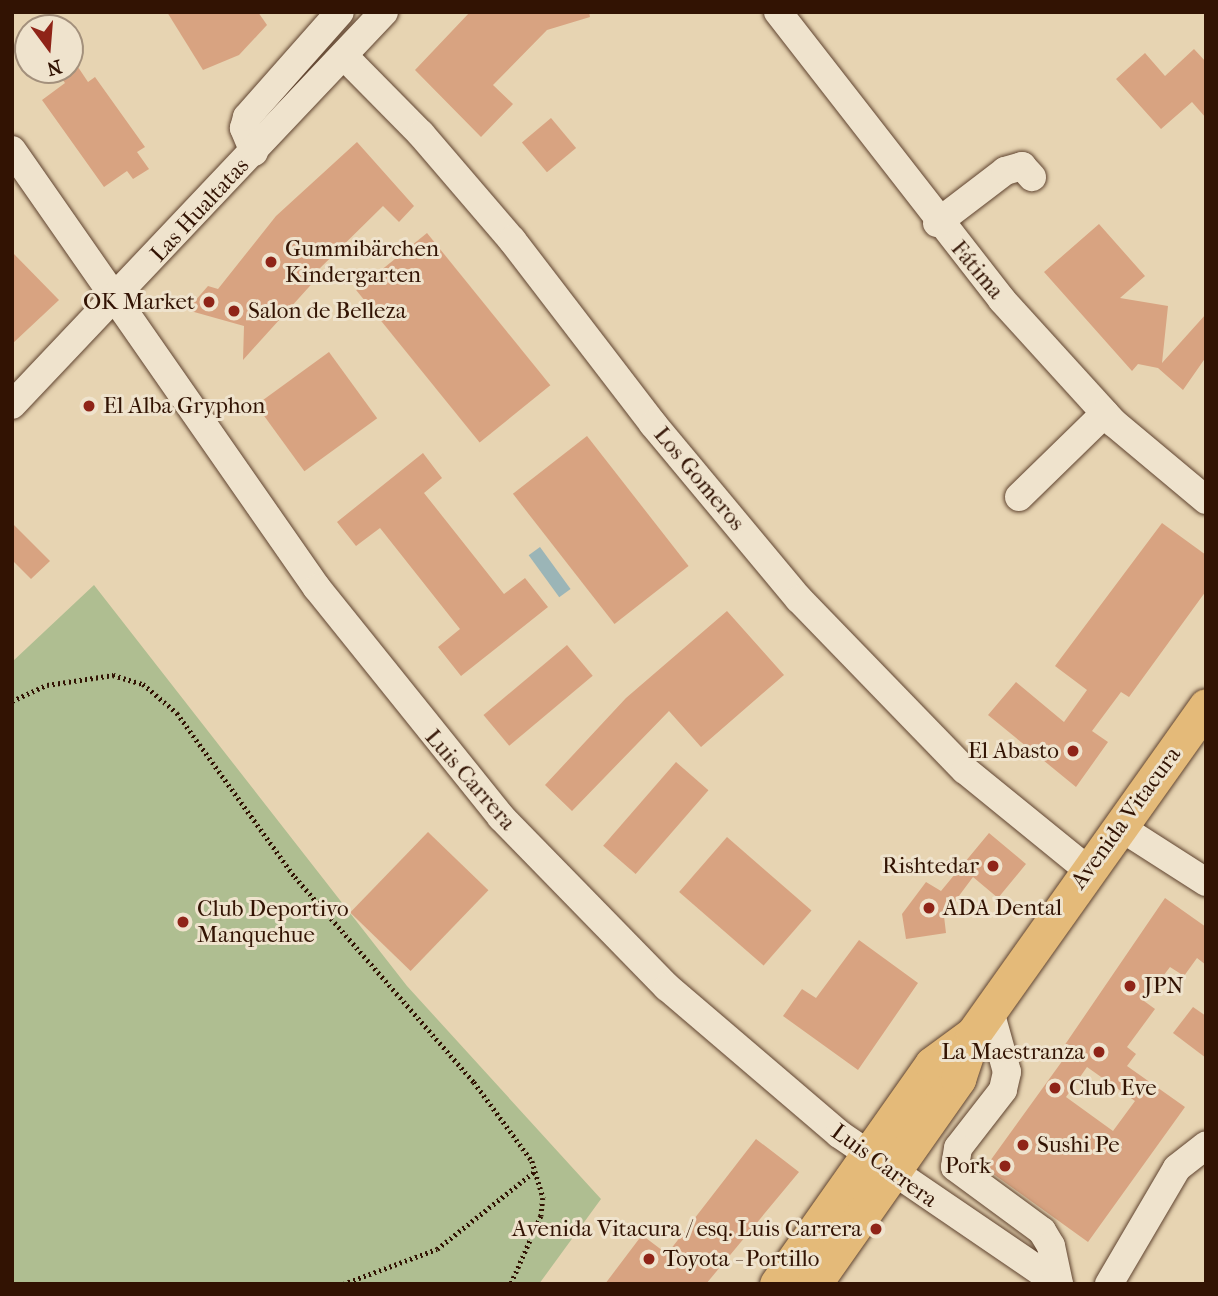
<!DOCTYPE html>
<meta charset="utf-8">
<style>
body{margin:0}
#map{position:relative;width:1218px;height:1296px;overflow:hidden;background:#e7d4b2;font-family:"IM FELL French Canon",serif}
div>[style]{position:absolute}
.green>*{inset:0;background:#afbe91}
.water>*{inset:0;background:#9bb5b7;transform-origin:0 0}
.building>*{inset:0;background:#d8a381;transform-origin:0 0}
.path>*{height:4.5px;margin-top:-2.25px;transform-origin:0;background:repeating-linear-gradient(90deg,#321303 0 2px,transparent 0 5.5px)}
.roads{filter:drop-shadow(0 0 2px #5f432f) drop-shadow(0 0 2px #5f432f)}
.minor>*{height:28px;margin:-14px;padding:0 14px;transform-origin:14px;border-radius:14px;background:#efe3cd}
.major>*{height:35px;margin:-17.5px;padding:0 17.5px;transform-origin:17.5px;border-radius:17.5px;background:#e4ba79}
.dots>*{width:19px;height:19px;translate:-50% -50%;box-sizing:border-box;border:4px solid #efe3cd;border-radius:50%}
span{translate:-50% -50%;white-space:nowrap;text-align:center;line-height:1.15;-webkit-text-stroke:6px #efe3cd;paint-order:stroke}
.street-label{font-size:23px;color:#321303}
.poi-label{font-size:23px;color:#321303}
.left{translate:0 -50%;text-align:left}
.right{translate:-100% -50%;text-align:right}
.frame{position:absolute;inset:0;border:14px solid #321303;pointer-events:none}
.north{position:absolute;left:14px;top:14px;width:70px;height:70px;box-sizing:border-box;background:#efe3cd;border:2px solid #a3907c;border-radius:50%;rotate:164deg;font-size:19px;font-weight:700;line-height:28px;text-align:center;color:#321303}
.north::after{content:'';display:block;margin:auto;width:24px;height:32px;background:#8f2418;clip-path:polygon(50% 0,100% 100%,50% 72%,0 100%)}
</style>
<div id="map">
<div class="green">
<i style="clip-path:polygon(94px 585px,407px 986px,601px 1199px,539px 1284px,12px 1284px,12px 662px)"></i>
</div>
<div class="water">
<i style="left:540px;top:547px;width:52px;height:14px;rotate:54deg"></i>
</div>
<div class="building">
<i style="clip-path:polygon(167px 12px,258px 12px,267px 25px,239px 55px,203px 70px)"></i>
<i style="clip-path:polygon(470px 12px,589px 12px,590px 17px,547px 30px,493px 85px,513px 104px,481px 137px,415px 70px)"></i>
<i style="clip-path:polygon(1194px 49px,1206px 62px,1206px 118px,1192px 102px,1161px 129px,1116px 79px,1145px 53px,1165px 76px)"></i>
<i style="clip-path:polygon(76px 64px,88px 82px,95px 77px,145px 147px,137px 152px,149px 169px,133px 179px,127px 171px,104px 187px,42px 100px,65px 83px,60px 76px)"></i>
<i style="left:551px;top:118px;width:39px;height:38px;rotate:50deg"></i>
<i style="clip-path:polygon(357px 142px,414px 206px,399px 222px,383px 206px,314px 274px,318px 277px,243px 360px,244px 326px,187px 310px,208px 286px,218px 289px,276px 216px)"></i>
<i style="clip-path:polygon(1099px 224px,1145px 276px,1120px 298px,1168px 306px,1162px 363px,1206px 314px,1206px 357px,1183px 390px,1158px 368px,1138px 364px,1132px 371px,1044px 272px)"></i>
<i style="left:427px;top:233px;width:196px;height:91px;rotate:51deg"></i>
<i style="clip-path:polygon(12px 252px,59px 300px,12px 344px)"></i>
<i style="left:329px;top:352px;width:82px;height:90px;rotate:54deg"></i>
<i style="left:587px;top:436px;width:165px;height:94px;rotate:52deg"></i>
<i style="clip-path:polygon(423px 453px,442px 478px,424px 493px,504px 594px,525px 578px,548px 607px,461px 676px,438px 647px,460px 629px,380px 528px,356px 546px,337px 522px)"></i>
<i style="clip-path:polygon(12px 523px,50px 561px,31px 579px,12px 560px)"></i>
<i style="clip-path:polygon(1162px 523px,1206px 555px,1206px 591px,1129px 697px,1121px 692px,1092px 731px,1108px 742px,1076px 787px,988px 715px,1016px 682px,1064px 722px,1087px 690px,1055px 666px)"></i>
<i style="clip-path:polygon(727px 611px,784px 675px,701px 747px,669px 711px,572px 811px,545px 785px,626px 698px)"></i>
<i style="left:567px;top:645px;width:40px;height:109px;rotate:50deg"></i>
<i style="left:676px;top:762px;width:43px;height:111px;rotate:41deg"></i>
<i style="left:428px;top:832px;width:84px;height:112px;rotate:44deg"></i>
<i style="clip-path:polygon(989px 833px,1026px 864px,998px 898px,973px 877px,944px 916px,946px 933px,906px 939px,902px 914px,926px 882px,941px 891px)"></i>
<i style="left:727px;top:837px;width:112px;height:73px;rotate:41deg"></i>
<i style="clip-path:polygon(evenodd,1165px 898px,1206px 927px,1206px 965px,1197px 958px,1184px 976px,1170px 967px,1144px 1001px,1155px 1009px,1127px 1047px,1136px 1054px,1127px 1066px,1185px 1107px,1088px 1242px,985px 1168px,1068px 1053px,1062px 1049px,1165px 898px,1087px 1067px,1135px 1101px,1113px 1131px,1066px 1097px,1087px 1067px)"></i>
<i style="clip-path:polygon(859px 940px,918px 983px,858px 1070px,783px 1016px,802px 989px,816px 998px)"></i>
<i style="clip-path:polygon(1193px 1007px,1206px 1016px,1206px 1058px,1173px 1033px)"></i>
<i style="clip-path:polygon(756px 1139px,799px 1172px,706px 1284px,605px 1284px,642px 1235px,667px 1254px)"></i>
</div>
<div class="path">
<i style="left:12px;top:701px;width:38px;rotate:-25deg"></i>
<i style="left:47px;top:685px;width:67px;rotate:-8.6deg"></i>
<i style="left:113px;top:675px;width:31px;rotate:17deg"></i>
<i style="left:143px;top:684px;width:45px;rotate:40.5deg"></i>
<i style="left:177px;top:713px;width:202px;rotate:54.3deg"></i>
<i style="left:295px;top:877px;width:272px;rotate:48.9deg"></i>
<i style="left:474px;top:1082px;width:98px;rotate:53.7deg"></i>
<i style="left:532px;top:1161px;width:39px;rotate:73deg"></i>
<i style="left:543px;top:1198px;width:18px;rotate:96deg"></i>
<i style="left:541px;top:1216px;width:74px;rotate:113.8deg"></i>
<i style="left:343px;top:1284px;width:100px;rotate:-20.4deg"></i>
<i style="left:437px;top:1249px;width:125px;rotate:-38.5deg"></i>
</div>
<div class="roads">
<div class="minor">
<i style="left:778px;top:12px;width:365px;rotate:52.1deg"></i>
<i style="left:1002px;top:300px;width:166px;rotate:47.7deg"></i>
<i style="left:1114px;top:423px;width:120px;rotate:39.9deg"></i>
<i style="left:344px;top:56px;width:110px;rotate:45.4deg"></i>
<i style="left:421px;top:134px;width:140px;rotate:49.4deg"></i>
<i style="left:512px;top:240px;width:232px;rotate:52.5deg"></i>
<i style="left:653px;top:424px;width:228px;rotate:50.2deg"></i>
<i style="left:799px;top:599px;width:238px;rotate:45.9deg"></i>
<i style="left:965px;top:770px;width:159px;rotate:39.1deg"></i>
<i style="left:12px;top:150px;width:534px;rotate:55.15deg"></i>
<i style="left:317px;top:588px;width:294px;rotate:51.2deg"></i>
<i style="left:501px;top:817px;width:238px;rotate:45.7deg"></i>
<i style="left:667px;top:987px;width:226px;rotate:40.5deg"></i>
<i style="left:839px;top:1134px;width:266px;rotate:34.3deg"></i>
<i style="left:254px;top:152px;width:26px;rotate:-113deg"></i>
<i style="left:244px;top:128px;width:11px;rotate:-75deg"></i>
<i style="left:247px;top:117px;width:140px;rotate:-48.5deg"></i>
<i style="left:937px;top:223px;width:86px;rotate:-37.4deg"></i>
<i style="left:1005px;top:171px;width:18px;rotate:-16deg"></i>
<i style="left:1022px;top:166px;width:15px;rotate:48deg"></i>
<i style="left:12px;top:405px;width:541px;rotate:-46.57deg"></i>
<i style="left:1019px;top:497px;width:120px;rotate:-44.3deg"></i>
<i style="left:1120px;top:827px;width:102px;rotate:32.6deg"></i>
<i style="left:990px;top:1011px;width:63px;rotate:74.4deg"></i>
<i style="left:1007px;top:1072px;width:18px;rotate:103deg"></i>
<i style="left:1003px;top:1090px;width:73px;rotate:127.8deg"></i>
<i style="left:958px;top:1148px;width:19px;rotate:99deg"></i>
<i style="left:955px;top:1167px;width:108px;rotate:36.3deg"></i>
<i style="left:1042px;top:1231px;width:17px;rotate:59deg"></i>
<i style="left:1051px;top:1246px;width:39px;rotate:78deg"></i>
<i style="left:1109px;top:1284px;width:134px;rotate:-59.6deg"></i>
<i style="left:1177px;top:1168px;width:37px;rotate:-38deg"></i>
</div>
<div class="major">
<i style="left:777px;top:1284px;width:269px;rotate:-54.8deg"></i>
<i style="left:932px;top:1064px;width:51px;rotate:-36.2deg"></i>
<i style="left:814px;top:1284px;width:251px;rotate:-54.9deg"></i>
<i style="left:958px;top:1079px;width:47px;rotate:-71.6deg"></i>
<i style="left:973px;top:1034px;width:402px;rotate:-54.6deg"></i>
</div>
</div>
<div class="dots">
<i style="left:271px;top:262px;background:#8f2418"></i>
<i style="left:209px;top:302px;background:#8f2418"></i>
<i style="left:234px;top:311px;background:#8f2418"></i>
<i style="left:89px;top:406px;background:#8f2418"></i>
<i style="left:1073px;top:751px;background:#8f2418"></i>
<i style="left:993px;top:866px;background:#8f2418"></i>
<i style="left:929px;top:908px;background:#8f2418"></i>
<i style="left:183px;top:922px;background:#8f2418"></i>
<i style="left:1130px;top:986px;background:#8f2418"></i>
<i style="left:1099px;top:1052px;background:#8f2418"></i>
<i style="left:1055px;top:1088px;background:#8f2418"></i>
<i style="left:1023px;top:1145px;background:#8f2418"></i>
<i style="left:1005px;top:1166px;background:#8f2418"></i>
<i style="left:876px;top:1229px;background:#8f2418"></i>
<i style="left:649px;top:1259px;background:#8f2418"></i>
</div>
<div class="street-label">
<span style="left:200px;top:210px;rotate:-47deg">Las Hualtatas</span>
<span style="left:977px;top:270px;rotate:50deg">Fátima</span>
<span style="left:699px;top:479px;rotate:50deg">Los Gomeros</span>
<span style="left:470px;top:780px;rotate:49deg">Luis Carrera</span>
<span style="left:1126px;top:818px;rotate:-54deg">Avenida Vitacura</span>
<span style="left:884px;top:1166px;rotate:36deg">Luis Carrera</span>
</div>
<div class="poi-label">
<span class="left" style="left:285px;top:262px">Gummibärchen<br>Kindergarten</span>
<span class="right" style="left:195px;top:302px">OK Market</span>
<span class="left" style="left:248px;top:311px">Salon de Belleza</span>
<span class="left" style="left:103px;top:406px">El Alba Gryphon</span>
<span class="right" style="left:1059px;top:751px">El Abasto</span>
<span class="right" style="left:979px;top:866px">Rishtedar</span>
<span class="left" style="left:943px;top:908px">ADA Dental</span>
<span class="left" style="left:197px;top:922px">Club Deportivo<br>Manquehue</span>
<span class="left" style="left:1144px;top:986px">JPN</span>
<span class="right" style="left:1085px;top:1052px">La Maestranza</span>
<span class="left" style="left:1069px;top:1088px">Club Eve</span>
<span class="left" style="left:1037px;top:1145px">Sushi Pe</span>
<span class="right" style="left:991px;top:1166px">Pork</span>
<span class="right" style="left:862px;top:1229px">Avenida Vitacura / esq. Luis Carrera</span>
<span class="left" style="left:663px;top:1259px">Toyota - Portillo</span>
</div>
<div class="frame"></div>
<div class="north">N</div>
</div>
